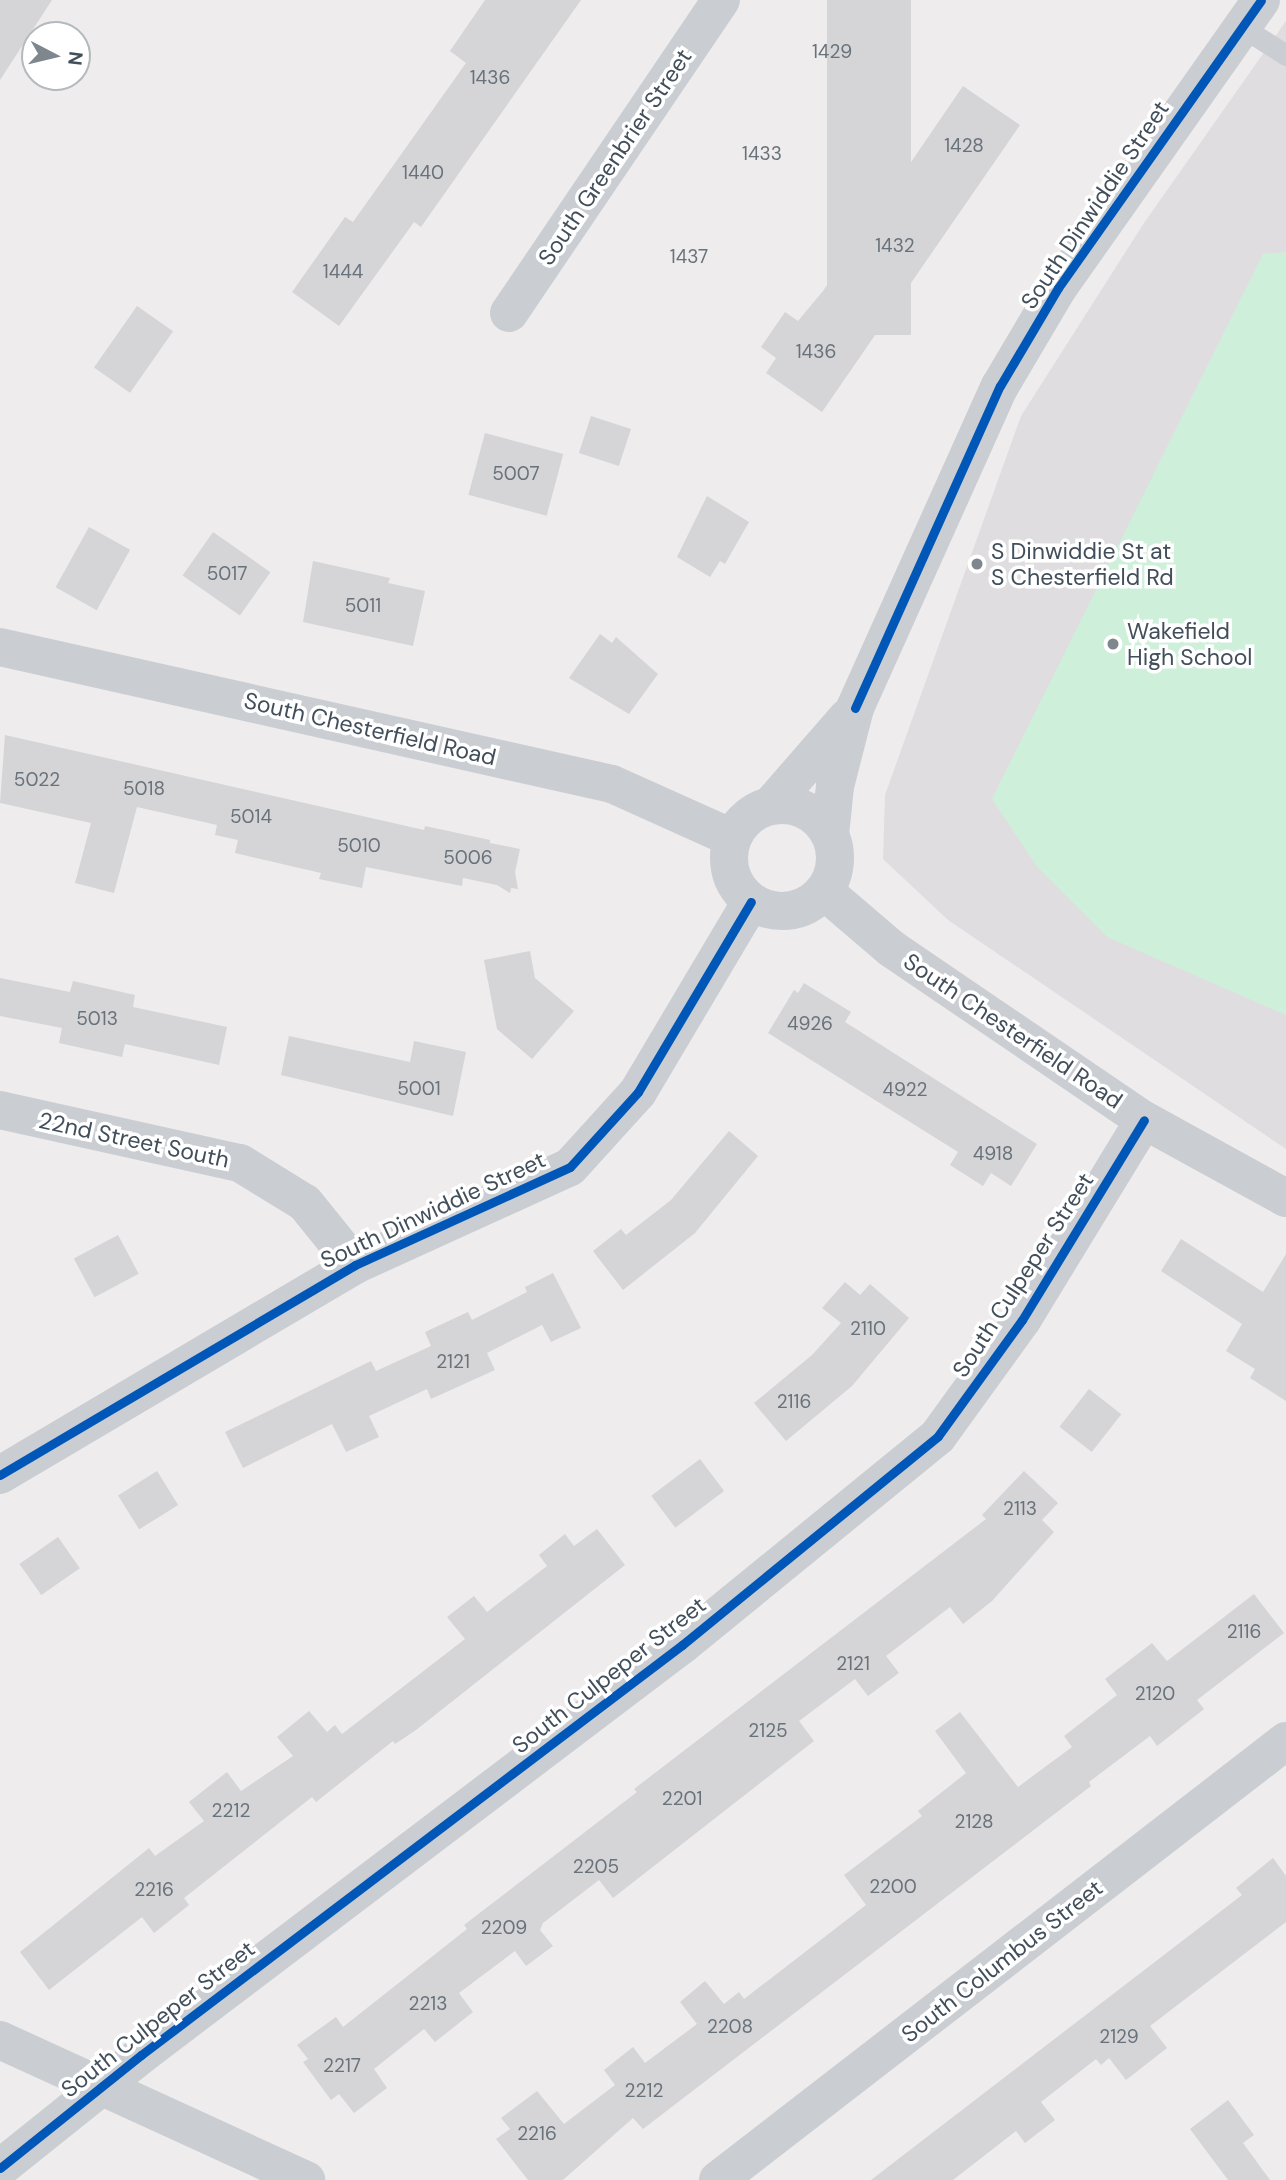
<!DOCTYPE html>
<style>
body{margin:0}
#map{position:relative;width:1286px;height:2180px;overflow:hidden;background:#eeecec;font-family:"DM Sans",sans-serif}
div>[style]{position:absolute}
.education>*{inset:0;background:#dfdddf}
.green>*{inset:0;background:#cef0db}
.building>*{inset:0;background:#d5d4d7;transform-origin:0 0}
.service>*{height:21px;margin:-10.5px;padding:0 10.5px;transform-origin:10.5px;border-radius:10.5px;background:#cacdd1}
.minor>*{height:38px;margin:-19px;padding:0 19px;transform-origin:19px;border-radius:19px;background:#cacdd1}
.minor>.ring{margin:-19px;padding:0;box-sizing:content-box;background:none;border:38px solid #cacdd1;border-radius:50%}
.cycleway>*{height:9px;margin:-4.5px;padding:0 4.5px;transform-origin:4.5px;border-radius:4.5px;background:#0057b8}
.dots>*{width:19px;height:19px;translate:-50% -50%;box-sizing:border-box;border:4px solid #fff;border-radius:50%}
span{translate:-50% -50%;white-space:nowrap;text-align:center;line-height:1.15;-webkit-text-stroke:7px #fff;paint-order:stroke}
.number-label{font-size:19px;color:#68727b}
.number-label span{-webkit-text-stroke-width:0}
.street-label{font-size:23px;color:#424f5b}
.poi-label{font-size:23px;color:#424f5b}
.left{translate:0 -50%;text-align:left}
.north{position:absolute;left:21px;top:21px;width:70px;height:70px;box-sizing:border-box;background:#fff;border:2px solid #b3b9bd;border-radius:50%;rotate:97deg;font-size:19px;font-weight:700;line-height:28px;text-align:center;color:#424f5b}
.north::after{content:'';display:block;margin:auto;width:24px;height:32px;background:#7e868e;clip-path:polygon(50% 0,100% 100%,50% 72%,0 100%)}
</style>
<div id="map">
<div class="education">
<i style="clip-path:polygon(1286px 21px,1286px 1149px,948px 920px,883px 859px,885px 795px,1021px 416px,1144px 223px)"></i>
</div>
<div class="green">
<i style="clip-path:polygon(1286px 252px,1286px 1015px,1107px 937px,1038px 868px,992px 799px,1263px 254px)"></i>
</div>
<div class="building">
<i style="clip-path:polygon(0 0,52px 0,0 80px)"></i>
<i style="clip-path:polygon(485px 0,581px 0,421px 227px,414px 222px,339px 326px,292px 292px,345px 217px,353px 222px,466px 63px,450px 51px)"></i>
<i style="left:827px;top:0;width:84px;height:335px"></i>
<i style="clip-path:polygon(963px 86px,1020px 125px,822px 412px,766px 373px,776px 358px,761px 347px,785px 312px,798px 321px,823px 291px)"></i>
<i style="left:137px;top:306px;width:44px;height:75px;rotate:35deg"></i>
<i style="left:591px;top:416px;width:42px;height:39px;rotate:18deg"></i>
<i style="left:485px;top:433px;width:81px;height:64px;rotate:15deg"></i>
<i style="clip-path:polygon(707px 496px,749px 522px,725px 564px,720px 561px,710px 577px,677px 557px)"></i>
<i style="left:89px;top:527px;width:47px;height:69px;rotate:29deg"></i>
<i style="left:213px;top:532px;width:70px;height:53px;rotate:35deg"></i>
<i style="clip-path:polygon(313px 561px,390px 578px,388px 583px,425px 591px,413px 646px,303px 622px)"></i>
<i style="clip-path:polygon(600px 634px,612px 643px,616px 637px,658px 674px,629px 714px,569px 678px)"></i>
<i style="clip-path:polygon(5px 735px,424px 830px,425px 826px,490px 840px,490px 843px,520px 849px,515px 872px,518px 889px,511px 888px,510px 893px,497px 885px,463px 878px,462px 886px,366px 867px,362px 888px,319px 879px,321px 873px,235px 853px,238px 840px,215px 835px,217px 825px,137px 807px,114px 893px,75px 883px,91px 823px,0 803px)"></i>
<i style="clip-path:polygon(530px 951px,535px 978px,574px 1011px,532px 1059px,497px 1029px,484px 960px)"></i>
<i style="clip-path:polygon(0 978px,70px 992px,73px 981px,135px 995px,133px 1007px,227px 1027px,219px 1065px,125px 1044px,122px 1057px,59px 1043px,62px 1028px,0 1016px)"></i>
<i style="clip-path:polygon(804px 983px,851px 1012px,845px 1022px,1037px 1144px,1011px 1186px,991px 1173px,983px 1186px,950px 1165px,958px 1152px,768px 1033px,794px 990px,798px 993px)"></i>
<i style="clip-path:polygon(289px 1036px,410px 1062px,414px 1041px,466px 1052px,453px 1116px,281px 1075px)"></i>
<i style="clip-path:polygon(729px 1131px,758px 1156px,695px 1233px,623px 1290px,593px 1251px,621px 1229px,626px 1235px,671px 1200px)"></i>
<i style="left:118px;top:1235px;width:44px;height:50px;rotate:62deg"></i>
<i style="clip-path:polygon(1181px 1239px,1263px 1292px,1286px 1254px,1286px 1401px,1250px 1378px,1255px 1369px,1226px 1351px,1242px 1324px,1161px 1271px)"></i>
<i style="clip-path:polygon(553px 1273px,581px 1328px,551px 1342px,542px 1325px,487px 1353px,495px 1370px,431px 1399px,427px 1389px,369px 1416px,379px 1437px,346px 1452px,332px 1424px,243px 1468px,225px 1432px,371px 1361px,376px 1371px,431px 1346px,425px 1332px,468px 1312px,472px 1320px,527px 1292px,525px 1287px)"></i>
<i style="clip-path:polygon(845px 1282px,860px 1295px,870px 1284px,909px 1318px,852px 1386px,786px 1441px,754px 1403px,812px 1355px,841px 1323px,822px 1308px)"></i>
<i style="left:1089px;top:1389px;width:41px;height:48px;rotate:38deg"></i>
<i style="left:700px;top:1459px;width:40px;height:61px;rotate:53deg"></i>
<i style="left:157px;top:1471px;width:40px;height:46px;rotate:58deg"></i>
<i style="clip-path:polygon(1024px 1471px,1058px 1503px,1042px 1520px,1054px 1532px,992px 1601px,963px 1624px,950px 1607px,886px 1656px,899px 1673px,868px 1696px,855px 1679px,799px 1721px,814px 1741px,613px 1898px,599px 1880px,543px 1923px,540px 1930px,553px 1946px,526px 1966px,515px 1951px,459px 1993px,473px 2012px,435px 2042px,424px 2029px,374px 2069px,387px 2088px,354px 2113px,339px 2094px,331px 2100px,303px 2062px,308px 2059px,297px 2045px,336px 2017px,343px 2027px,467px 1929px,464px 1925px,637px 1792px,634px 1789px,986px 1519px,982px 1515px)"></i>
<i style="clip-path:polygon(597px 1529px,625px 1565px,416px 1730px,395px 1744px,393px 1741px,316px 1802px,312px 1797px,184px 1898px,189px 1905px,154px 1933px,142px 1917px,49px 1990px,20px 1952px,149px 1848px,155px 1856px,204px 1821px,189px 1802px,227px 1772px,241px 1791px,293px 1756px,277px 1737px,309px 1711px,327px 1732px,335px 1725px,342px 1734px,465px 1639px,447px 1617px,474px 1596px,487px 1612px,547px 1566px,539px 1555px,565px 1534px,574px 1546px)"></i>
<i style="left:58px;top:1537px;width:38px;height:47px;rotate:55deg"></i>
<i style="clip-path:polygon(1254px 1594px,1284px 1633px,1197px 1700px,1204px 1709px,1157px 1746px,1150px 1736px,1089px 1782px,1091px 1786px,643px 2129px,633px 2118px,563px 2180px,528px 2180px,496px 2139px,510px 2129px,501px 2118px,537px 2091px,564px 2124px,615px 2085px,604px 2070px,633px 2047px,645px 2063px,697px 2024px,680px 2002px,705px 1981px,724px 2004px,739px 1992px,744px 1999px,866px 1905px,844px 1875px,922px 1816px,918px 1811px,966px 1773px,935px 1731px,960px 1712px,1018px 1787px,1072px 1747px,1064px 1736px,1117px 1695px,1105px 1679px,1152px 1643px,1167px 1661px)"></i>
<i style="clip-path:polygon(1273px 1858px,1286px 1876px,1286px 1922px,1150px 2026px,1167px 2048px,1126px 2080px,1109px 2058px,1101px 2065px,1096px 2059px,1041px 2102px,1055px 2120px,1025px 2143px,1016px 2131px,953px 2180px,871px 2180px,1242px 1895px,1236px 1888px)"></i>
<i style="clip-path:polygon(1228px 2100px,1254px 2135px,1243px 2143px,1270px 2180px,1228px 2180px,1190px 2129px)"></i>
</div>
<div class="service">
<i style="left:1242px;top:27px;width:52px;rotate:32.5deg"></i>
</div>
<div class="minor">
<i style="left:509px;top:313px;width:378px;rotate:-55.9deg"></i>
<i style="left:0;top:647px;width:627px;rotate:12.62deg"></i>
<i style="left:612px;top:784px;width:132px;rotate:24.2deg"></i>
<i class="ring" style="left:729px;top:805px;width:68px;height:68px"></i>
<i style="left:771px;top:805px;width:116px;rotate:-48.9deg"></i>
<i style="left:830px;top:835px;width:49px;rotate:-84.2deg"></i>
<i style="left:835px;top:786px;width:81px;rotate:-75.6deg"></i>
<i style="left:855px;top:708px;width:353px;rotate:-65.8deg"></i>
<i style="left:1000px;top:386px;width:114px;rotate:-59.4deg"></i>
<i style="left:1058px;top:288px;width:352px;rotate:-54.8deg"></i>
<i style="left:824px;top:891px;width:89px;rotate:40.5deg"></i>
<i style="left:892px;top:949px;width:305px;rotate:34.2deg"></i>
<i style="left:1144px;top:1120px;width:162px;rotate:28.8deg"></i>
<i style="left:0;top:1110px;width:246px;rotate:12.5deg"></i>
<i style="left:240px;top:1163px;width:76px;rotate:31.6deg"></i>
<i style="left:305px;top:1203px;width:80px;rotate:51.1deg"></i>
<i style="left:0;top:1475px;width:412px;rotate:-30.6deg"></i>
<i style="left:355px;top:1265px;width:236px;rotate:-24.5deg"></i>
<i style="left:570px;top:1167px;width:101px;rotate:-47.8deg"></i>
<i style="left:638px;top:1092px;width:221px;rotate:-59.3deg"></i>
<i style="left:0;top:2040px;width:337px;rotate:24.6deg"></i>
<i style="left:0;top:2168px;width:181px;rotate:-38.7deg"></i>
<i style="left:141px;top:2055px;width:679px;rotate:-37.16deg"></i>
<i style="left:682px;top:1645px;width:330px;rotate:-39.2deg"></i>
<i style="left:938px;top:1436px;width:143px;rotate:-54.1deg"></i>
<i style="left:1022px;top:1320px;width:234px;rotate:-58.6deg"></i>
<i style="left:718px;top:2180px;width:718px;rotate:-37.7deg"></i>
</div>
<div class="cycleway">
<i style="left:855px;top:708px;width:353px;rotate:-65.8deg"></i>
<i style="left:1000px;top:386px;width:114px;rotate:-59.4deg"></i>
<i style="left:1058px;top:288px;width:352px;rotate:-54.8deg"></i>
<i style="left:0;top:1475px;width:412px;rotate:-30.6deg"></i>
<i style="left:355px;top:1265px;width:236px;rotate:-24.5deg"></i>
<i style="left:570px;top:1167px;width:101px;rotate:-47.8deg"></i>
<i style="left:638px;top:1092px;width:221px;rotate:-59.3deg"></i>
<i style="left:0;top:2168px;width:181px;rotate:-38.7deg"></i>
<i style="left:141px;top:2055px;width:679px;rotate:-37.16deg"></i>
<i style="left:682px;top:1645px;width:330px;rotate:-39.2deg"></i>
<i style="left:938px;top:1436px;width:143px;rotate:-54.1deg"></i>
<i style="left:1022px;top:1320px;width:234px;rotate:-58.6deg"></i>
</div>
<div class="dots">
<i style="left:977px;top:564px;background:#7e868e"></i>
<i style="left:1113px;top:644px;background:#7e868e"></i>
</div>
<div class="number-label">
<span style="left:832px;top:52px">1429</span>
<span style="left:490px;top:78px">1436</span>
<span style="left:964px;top:146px">1428</span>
<span style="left:762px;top:154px">1433</span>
<span style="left:423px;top:173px">1440</span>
<span style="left:895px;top:246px">1432</span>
<span style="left:689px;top:257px">1437</span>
<span style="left:343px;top:272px">1444</span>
<span style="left:816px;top:352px">1436</span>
<span style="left:516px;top:474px">5007</span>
<span style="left:227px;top:574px">5017</span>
<span style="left:363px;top:606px">5011</span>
<span style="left:37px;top:780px">5022</span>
<span style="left:144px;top:789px">5018</span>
<span style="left:251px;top:817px">5014</span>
<span style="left:359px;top:846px">5010</span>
<span style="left:468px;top:858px">5006</span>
<span style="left:97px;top:1019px">5013</span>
<span style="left:810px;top:1024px">4926</span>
<span style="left:419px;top:1089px">5001</span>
<span style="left:905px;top:1090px">4922</span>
<span style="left:993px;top:1154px">4918</span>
<span style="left:868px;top:1329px">2110</span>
<span style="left:453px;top:1362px">2121</span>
<span style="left:794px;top:1402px">2116</span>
<span style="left:1020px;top:1509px">2113</span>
<span style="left:1244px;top:1632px">2116</span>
<span style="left:853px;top:1664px">2121</span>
<span style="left:1155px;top:1694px">2120</span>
<span style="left:768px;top:1731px">2125</span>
<span style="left:682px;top:1799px">2201</span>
<span style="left:231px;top:1811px">2212</span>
<span style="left:974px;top:1822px">2128</span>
<span style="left:596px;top:1867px">2205</span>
<span style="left:893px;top:1887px">2200</span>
<span style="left:154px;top:1890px">2216</span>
<span style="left:504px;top:1928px">2209</span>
<span style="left:428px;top:2004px">2213</span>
<span style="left:730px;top:2027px">2208</span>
<span style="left:1119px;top:2037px">2129</span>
<span style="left:342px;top:2066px">2217</span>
<span style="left:644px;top:2091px">2212</span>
<span style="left:537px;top:2134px">2216</span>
</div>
<div class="street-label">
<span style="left:615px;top:157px;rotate:-56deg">South Greenbrier Street</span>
<span style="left:1095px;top:205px;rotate:-56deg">South Dinwiddie Street</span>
<span style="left:370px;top:729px;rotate:13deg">South Chesterfield Road</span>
<span style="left:1013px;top:1031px;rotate:34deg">South Chesterfield Road</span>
<span style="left:134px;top:1140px;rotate:12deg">22nd Street South</span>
<span style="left:433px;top:1210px;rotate:-25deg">South Dinwiddie Street</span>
<span style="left:1023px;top:1275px;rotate:-57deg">South Culpeper Street</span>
<span style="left:609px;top:1675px;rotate:-38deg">South Culpeper Street</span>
<span style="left:1002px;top:1961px;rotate:-38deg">South Columbus Street</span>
<span style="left:158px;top:2019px;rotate:-38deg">South Culpeper Street</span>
</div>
<div class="poi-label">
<span class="left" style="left:991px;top:564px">S Dinwiddie St at<br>S Chesterfield Rd</span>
<span class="left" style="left:1127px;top:644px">Wakefield<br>High School</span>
</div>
<div class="north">N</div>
</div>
